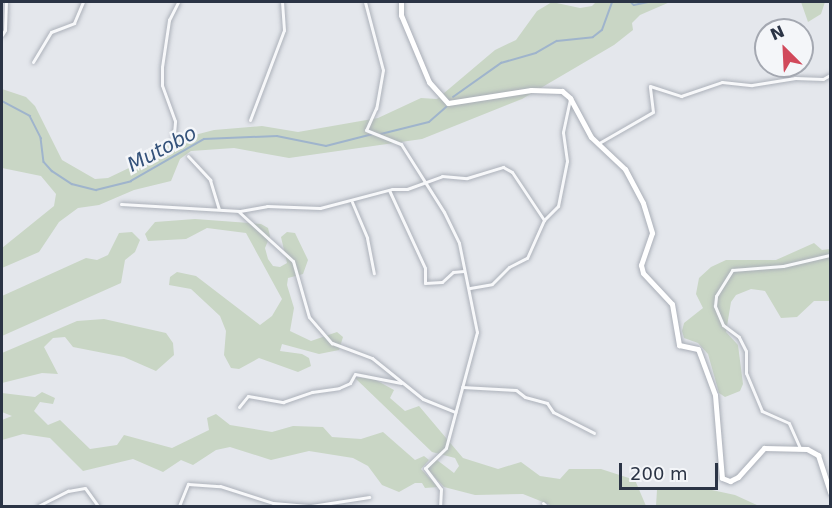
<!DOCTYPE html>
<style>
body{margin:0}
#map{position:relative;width:832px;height:508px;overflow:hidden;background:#e4e7ec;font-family:"DejaVu Sans",sans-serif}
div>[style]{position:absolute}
.green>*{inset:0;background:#c9d6c5}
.stream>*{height:1.5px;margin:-0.75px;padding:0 0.75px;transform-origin:0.75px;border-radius:0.75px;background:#9fb4cc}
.roads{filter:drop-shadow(0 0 2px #a9aeb7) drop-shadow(0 0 2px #a9aeb7)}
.minor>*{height:3px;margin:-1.5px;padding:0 1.5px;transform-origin:1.5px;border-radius:1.5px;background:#f7f8fa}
.primary>*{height:5px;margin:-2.5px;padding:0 2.5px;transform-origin:2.5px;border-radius:2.5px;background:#fff}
span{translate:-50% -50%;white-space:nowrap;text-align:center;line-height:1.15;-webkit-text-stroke:5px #f4f6f9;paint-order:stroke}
.water-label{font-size:20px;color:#34527a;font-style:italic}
.frame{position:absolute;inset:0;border:3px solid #2b3445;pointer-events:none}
.north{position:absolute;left:754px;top:18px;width:60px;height:60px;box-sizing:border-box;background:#f4f6f9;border:2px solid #a4a8b1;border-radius:50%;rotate:336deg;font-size:16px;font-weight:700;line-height:24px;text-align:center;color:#2b3445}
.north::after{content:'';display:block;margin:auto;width:21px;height:27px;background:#d1495b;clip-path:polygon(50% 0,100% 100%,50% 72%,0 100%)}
.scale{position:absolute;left:619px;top:463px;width:99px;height:27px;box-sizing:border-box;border:3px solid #2b3445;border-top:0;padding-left:8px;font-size:18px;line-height:21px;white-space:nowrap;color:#2b3445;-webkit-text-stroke:4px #f4f6f9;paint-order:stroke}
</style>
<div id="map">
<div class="green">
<i style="clip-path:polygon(552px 2px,580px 8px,592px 6px,596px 2px,670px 2px,640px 15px,632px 23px,633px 30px,614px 45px,522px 99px,422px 139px,289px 158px,234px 148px,191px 151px,180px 159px,171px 181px,134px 190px,99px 205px,78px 208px,59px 222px,39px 252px,2px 268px,2px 248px,54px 206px,56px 194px,41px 176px,2px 168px,2px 89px,26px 97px,35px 106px,62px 160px,95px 179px,108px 178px,131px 167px,138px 157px,160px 144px,214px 130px,262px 126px,298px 132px,378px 118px,421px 98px,437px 99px,495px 50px,516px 40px,537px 11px)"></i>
<i style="clip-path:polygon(801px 2px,825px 2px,821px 14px,808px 22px)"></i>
<i style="clip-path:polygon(195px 219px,261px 224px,268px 228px,270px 236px,265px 248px,268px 259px,273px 266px,280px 267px,287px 263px,281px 237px,287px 232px,295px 233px,308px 260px,303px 274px,288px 278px,287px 285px,294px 308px,290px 331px,311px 341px,337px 332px,343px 337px,339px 350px,319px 354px,282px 344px,280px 351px,302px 354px,309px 358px,311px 366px,298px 372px,259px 358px,239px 369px,231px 368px,224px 355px,226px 331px,220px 316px,191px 289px,169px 285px,170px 277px,177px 272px,196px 276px,260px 325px,272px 316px,282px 299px,246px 233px,207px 228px,186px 239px,148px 241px,145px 234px,155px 222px)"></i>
<i style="clip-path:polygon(132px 232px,140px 240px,135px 252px,125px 260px,121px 283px,2px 336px,2px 296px,86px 258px,97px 260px,108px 255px,119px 233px)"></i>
<i style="clip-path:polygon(814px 243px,822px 250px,830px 249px,830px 301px,814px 301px,797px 317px,781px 318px,765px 291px,751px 289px,736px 295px,731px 302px,726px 332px,738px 345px,743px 384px,740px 391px,725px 397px,719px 393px,708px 354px,698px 343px,684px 338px,682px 331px,684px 323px,703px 308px,696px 294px,699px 278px,711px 267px,726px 260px,776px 260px)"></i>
<i style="clip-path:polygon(104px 319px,166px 333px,173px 343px,174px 355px,156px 371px,124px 357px,73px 347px,65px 337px,53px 338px,44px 347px,58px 374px,42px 373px,2px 383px,2px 353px,77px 321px)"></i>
<i style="clip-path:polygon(354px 377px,374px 379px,394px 390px,390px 398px,405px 411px,419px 406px,463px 458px,498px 469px,521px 462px,540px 476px,560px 479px,569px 469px,601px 469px,635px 480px,646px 506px,553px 506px,523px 494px,475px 495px,444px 487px,426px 468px,437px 460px,454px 473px,459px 466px,455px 458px,432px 452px)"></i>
<i style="clip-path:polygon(42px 392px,55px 398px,53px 404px,40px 402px,34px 411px,48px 425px,60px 420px,90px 449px,117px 445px,124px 435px,172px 448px,209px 430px,207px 418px,216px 414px,230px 425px,272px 432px,293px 426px,323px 427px,332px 437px,361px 439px,383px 432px,415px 460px,424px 456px,429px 460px,421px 469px,438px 487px,425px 488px,422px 483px,415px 483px,399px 492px,382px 485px,368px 466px,353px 458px,309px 451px,271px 460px,230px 447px,216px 450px,193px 465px,181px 460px,163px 472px,133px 459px,83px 471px,50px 438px,23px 434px,2px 440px,2px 420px,12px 416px,2px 412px,2px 393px,35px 397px)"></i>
<i style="clip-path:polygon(698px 487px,735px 495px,759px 506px,656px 506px,657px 490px)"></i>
</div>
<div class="stream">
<i style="left:631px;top:2px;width:4px;rotate:45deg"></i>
<i style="left:634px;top:5px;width:14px;rotate:-12deg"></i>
<i style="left:453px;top:97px;width:59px;rotate:-35.3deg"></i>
<i style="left:501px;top:63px;width:36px;rotate:-16deg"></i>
<i style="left:536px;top:53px;width:24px;rotate:-30deg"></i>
<i style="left:557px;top:41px;width:36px;rotate:-6deg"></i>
<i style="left:593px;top:37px;width:11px;rotate:-38deg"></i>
<i style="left:602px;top:30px;width:30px;rotate:-70deg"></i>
<i style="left:2px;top:101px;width:32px;rotate:28deg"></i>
<i style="left:30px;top:116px;width:25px;rotate:63deg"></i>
<i style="left:41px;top:138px;width:24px;rotate:83deg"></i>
<i style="left:44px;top:162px;width:12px;rotate:48deg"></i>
<i style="left:52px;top:171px;width:24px;rotate:33deg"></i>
<i style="left:72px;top:184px;width:25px;rotate:14deg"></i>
<i style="left:96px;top:190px;width:36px;rotate:-14deg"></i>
<i style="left:131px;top:181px;width:84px;rotate:-29.9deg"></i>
<i style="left:204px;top:139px;width:73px;rotate:-2.4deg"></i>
<i style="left:277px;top:136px;width:50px;rotate:11.5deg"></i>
<i style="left:326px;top:146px;width:49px;rotate:-14.3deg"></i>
<i style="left:381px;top:134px;width:49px;rotate:-14deg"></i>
<i style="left:429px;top:122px;width:23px;rotate:-41deg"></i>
</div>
<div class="roads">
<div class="minor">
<i style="left:365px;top:2px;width:70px;rotate:75.2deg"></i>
<i style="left:383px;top:70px;width:39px;rotate:100deg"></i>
<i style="left:376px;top:108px;width:24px;rotate:114deg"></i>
<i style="left:366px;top:130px;width:38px;rotate:22deg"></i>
<i style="left:401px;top:144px;width:80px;rotate:57.7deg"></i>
<i style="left:444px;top:212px;width:34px;rotate:64deg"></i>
<i style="left:459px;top:243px;width:91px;rotate:78.6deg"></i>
<i style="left:477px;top:332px;width:120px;rotate:105deg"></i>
<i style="left:446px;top:448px;width:29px;rotate:136deg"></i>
<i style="left:425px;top:468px;width:26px;rotate:53deg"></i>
<i style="left:441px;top:489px;width:17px;rotate:93deg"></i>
<i style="left:2px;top:35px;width:6px;rotate:-59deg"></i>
<i style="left:5px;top:30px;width:28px;rotate:-88deg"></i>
<i style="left:33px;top:62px;width:35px;rotate:-59deg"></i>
<i style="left:51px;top:32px;width:25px;rotate:-21deg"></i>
<i style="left:74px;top:23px;width:23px;rotate:-67deg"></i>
<i style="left:250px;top:120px;width:96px;rotate:-69.3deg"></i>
<i style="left:284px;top:30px;width:28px;rotate:-94deg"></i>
<i style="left:599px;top:143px;width:62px;rotate:-29.9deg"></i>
<i style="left:653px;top:112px;width:26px;rotate:-97deg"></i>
<i style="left:650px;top:86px;width:33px;rotate:18deg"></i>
<i style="left:681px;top:96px;width:43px;rotate:-18.9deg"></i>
<i style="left:722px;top:82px;width:30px;rotate:6deg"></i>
<i style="left:752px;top:85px;width:44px;rotate:-9.2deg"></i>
<i style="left:795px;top:78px;width:28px;rotate:2deg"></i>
<i style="left:823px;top:79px;width:8px;rotate:-30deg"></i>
<i style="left:173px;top:145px;width:24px;rotate:-85deg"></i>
<i style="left:175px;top:121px;width:38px;rotate:-110deg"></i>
<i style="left:162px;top:85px;width:18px;rotate:-90deg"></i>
<i style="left:162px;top:67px;width:48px;rotate:-81.5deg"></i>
<i style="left:169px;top:20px;width:20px;rotate:-63deg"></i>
<i style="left:188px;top:156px;width:33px;rotate:47deg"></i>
<i style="left:210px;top:180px;width:30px;rotate:73deg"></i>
<i style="left:389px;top:190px;width:86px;rotate:65.2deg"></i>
<i style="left:425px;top:268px;width:15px;rotate:90deg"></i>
<i style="left:425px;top:283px;width:17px;rotate:-3deg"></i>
<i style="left:442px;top:282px;width:15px;rotate:-42deg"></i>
<i style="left:453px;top:272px;width:11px;rotate:-5deg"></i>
<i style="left:352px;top:202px;width:39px;rotate:67deg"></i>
<i style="left:367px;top:238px;width:36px;rotate:79deg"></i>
<i style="left:121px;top:204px;width:119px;rotate:3.4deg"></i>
<i style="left:240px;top:211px;width:27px;rotate:-10deg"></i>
<i style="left:267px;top:206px;width:53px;rotate:2.2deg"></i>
<i style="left:320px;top:208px;width:74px;rotate:-14.8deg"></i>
<i style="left:392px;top:189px;width:15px"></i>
<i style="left:407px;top:189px;width:37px;rotate:-20deg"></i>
<i style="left:442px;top:176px;width:25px;rotate:5deg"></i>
<i style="left:467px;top:178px;width:38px;rotate:-17deg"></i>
<i style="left:503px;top:167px;width:10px;rotate:29deg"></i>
<i style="left:512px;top:172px;width:58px;rotate:56.3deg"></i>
<i style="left:238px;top:211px;width:74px;rotate:42.3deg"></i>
<i style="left:293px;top:261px;width:58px;rotate:74.1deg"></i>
<i style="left:309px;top:317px;width:35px;rotate:49deg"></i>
<i style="left:332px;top:343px;width:43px;rotate:20.6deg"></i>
<i style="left:372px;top:358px;width:65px;rotate:38.8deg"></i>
<i style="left:423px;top:399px;width:35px;rotate:22deg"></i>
<i style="left:470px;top:288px;width:22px;rotate:-10deg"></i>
<i style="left:492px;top:284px;width:24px;rotate:-45deg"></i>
<i style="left:509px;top:267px;width:20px;rotate:-27deg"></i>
<i style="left:527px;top:258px;width:42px;rotate:-65.9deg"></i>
<i style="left:544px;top:220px;width:20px;rotate:-45deg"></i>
<i style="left:558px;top:206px;width:46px;rotate:-78.7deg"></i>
<i style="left:567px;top:161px;width:29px;rotate:-98deg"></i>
<i style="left:563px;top:132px;width:34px;rotate:-78deg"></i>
<i style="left:462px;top:387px;width:54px;rotate:3.2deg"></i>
<i style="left:516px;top:390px;width:11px;rotate:38deg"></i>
<i style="left:525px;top:397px;width:23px;rotate:15deg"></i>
<i style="left:547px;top:403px;width:11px;rotate:56deg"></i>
<i style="left:553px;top:412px;width:46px;rotate:27.1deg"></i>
<i style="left:239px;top:407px;width:14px;rotate:-51deg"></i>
<i style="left:248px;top:396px;width:36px;rotate:10deg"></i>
<i style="left:283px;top:402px;width:31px;rotate:-19deg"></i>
<i style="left:312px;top:392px;width:27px;rotate:-8deg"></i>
<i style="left:339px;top:388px;width:12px;rotate:-24deg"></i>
<i style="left:350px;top:383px;width:10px;rotate:-61deg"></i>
<i style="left:355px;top:374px;width:47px;rotate:11.1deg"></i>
<i style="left:800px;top:448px;width:27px;rotate:-114deg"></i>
<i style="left:789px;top:423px;width:30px;rotate:-156deg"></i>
<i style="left:762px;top:411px;width:41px;rotate:-112.8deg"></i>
<i style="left:746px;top:373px;width:22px;rotate:-90deg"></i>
<i style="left:746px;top:351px;width:16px;rotate:-117deg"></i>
<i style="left:739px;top:337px;width:20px;rotate:-143deg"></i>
<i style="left:723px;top:325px;width:21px;rotate:-113deg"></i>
<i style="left:715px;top:306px;width:10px;rotate:-84deg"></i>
<i style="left:716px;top:296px;width:31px;rotate:-58deg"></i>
<i style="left:732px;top:270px;width:51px;rotate:-4.5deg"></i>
<i style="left:783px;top:266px;width:48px;rotate:-13.2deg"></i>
<i style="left:543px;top:503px;width:4px;rotate:45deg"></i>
<i style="left:38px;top:506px;width:34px;rotate:-27deg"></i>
<i style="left:68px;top:491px;width:17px;rotate:-10deg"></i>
<i style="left:85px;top:488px;width:22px;rotate:54deg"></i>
<i style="left:179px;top:506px;width:24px;rotate:-68deg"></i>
<i style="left:188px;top:484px;width:32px;rotate:4deg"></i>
<i style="left:220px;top:486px;width:56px;rotate:17.8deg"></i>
<i style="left:273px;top:503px;width:38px;rotate:5deg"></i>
<i style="left:311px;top:506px;width:59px;rotate:-8.8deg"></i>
</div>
<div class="primary">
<i style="left:401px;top:2px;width:13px;rotate:90deg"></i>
<i style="left:401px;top:15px;width:73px;rotate:67.3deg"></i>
<i style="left:429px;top:82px;width:28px;rotate:48deg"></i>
<i style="left:448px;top:103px;width:84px;rotate:-8.9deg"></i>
<i style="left:531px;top:90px;width:31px;rotate:2deg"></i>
<i style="left:562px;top:91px;width:11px;rotate:41deg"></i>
<i style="left:570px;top:98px;width:44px;rotate:61.7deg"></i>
<i style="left:591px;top:137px;width:47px;rotate:43.3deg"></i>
<i style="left:625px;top:169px;width:38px;rotate:62deg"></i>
<i style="left:643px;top:203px;width:31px;rotate:73deg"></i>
<i style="left:652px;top:233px;width:34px;rotate:109deg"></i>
<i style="left:641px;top:265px;width:8px;rotate:76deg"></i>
<i style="left:643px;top:273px;width:42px;rotate:46.9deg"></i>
<i style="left:672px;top:304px;width:42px;rotate:80.3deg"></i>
<i style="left:679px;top:345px;width:19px;rotate:12deg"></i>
<i style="left:698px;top:349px;width:49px;rotate:69.7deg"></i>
<i style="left:715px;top:395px;width:83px;rotate:85.2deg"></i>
<i style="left:722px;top:478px;width:9px;rotate:21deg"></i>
<i style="left:730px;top:481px;width:9px;rotate:-27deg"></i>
<i style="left:738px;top:477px;width:39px;rotate:-48deg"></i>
<i style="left:764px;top:448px;width:43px;rotate:1.3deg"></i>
<i style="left:807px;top:449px;width:13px;rotate:29deg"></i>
<i style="left:818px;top:455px;width:40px;rotate:72deg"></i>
</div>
</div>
<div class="water-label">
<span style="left:162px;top:149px;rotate:-28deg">Mutobo</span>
</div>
<div class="frame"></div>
<div class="north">N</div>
<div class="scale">200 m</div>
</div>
